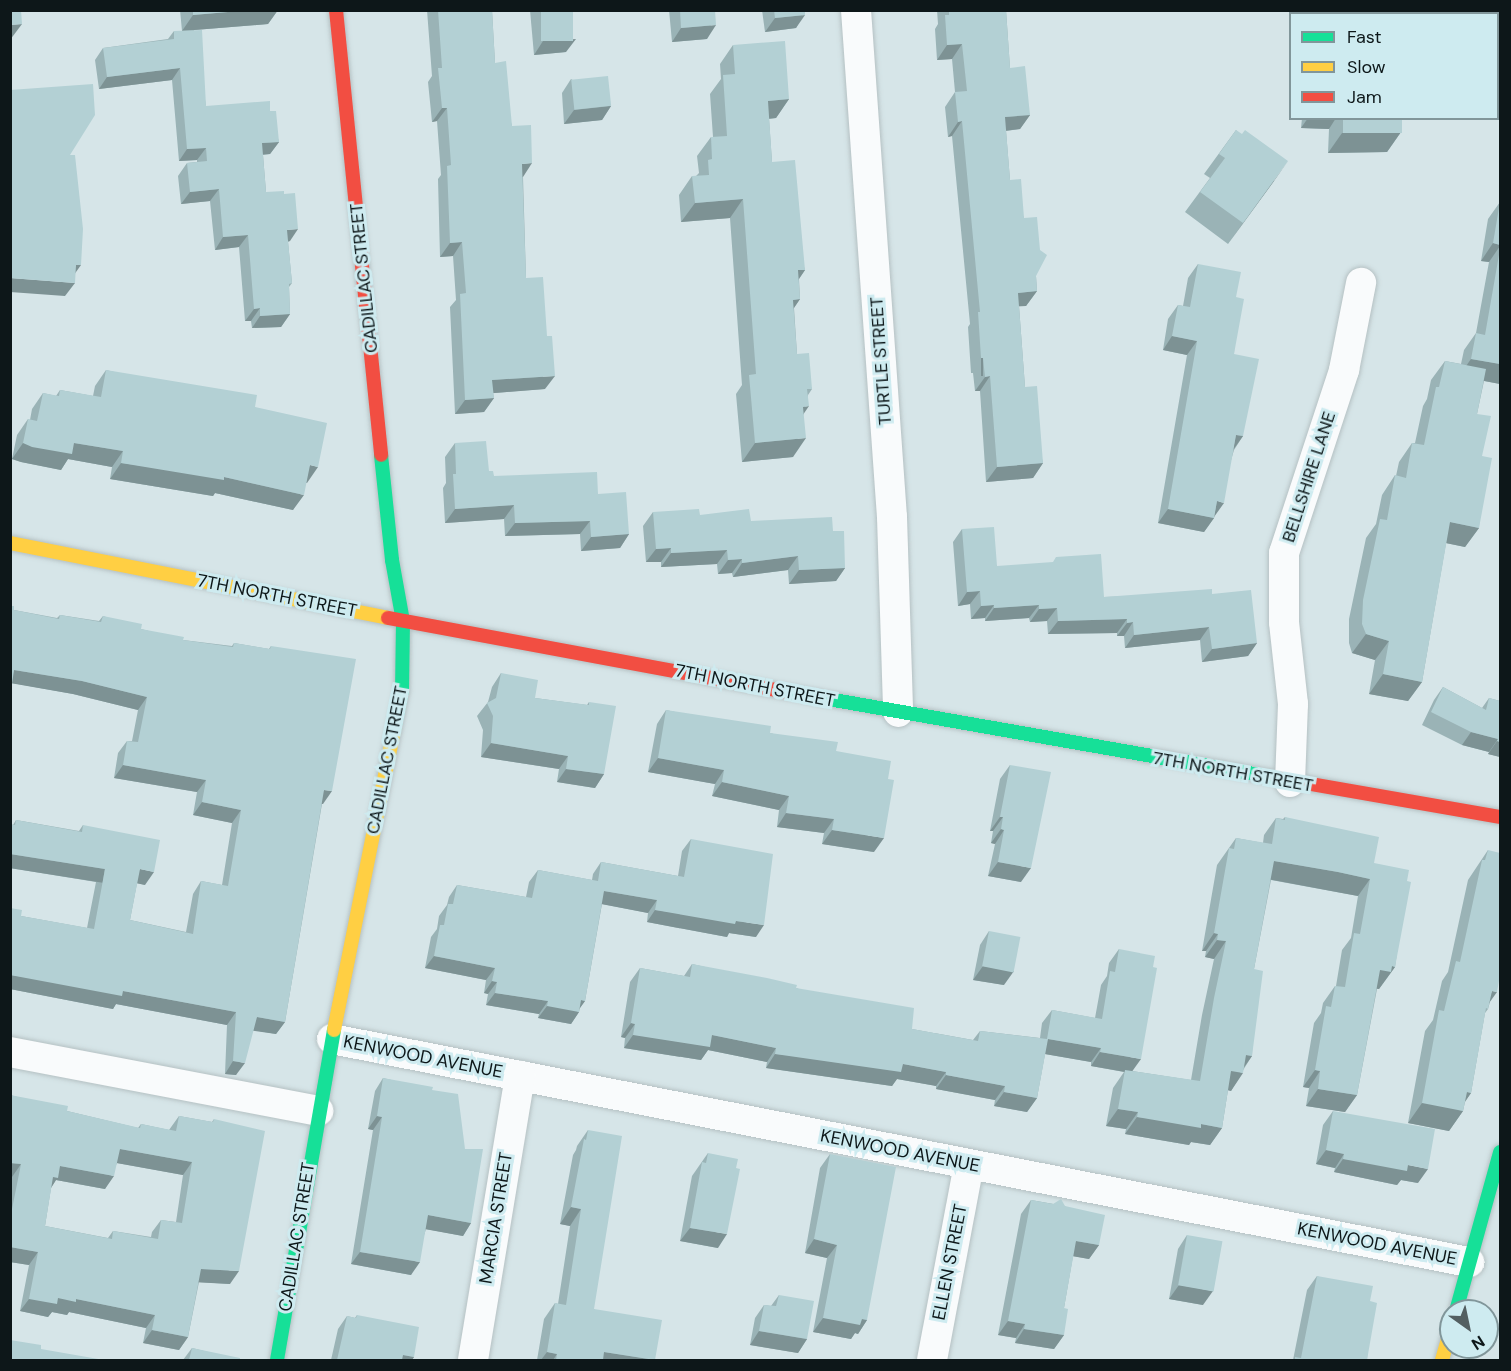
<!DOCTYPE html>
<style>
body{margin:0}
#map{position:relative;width:1511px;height:1371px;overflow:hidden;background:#d6e5e8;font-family:"DM Sans",sans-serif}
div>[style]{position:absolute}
.roads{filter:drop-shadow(0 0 2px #b5c1c3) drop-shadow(0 0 2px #b5c1c3)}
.street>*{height:30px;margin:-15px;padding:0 15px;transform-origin:15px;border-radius:15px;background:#f9fbfc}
.fast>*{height:14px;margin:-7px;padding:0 7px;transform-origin:7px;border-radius:7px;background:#16e098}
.slow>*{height:14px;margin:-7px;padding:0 7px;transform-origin:7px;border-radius:7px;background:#ffcf43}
.jam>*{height:14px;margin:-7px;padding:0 7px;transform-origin:7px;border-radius:7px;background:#f24e42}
.wall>*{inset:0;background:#9ab3b6}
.shaded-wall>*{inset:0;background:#7d9294;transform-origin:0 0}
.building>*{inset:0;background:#b3d0d4;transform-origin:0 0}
span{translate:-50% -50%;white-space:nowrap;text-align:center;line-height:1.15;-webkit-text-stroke:6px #ceebf0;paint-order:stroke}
.street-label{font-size:18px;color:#0d1719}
.frame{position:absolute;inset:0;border:12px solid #0d1719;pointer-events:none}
.legend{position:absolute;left:1289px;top:12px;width:210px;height:108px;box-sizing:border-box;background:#ceebf0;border:2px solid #81969a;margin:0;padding:8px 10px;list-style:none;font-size:18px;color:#0d1719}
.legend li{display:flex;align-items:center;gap:12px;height:30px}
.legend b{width:30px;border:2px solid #81969a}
.north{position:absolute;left:1439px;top:1299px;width:60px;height:60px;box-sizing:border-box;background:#ceebf0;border:2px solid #81969a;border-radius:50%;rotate:147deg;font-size:16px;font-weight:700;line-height:24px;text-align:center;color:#0d1719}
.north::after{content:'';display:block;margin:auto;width:21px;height:27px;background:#535f61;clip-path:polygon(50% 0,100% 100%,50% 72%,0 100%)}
</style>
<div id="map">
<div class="roads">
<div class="street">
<i style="left:856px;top:10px;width:508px;rotate:85.94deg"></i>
<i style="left:892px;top:517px;width:195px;rotate:88.2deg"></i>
<i style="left:1290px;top:782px;width:78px;rotate:-87.8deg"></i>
<i style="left:1293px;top:704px;width:82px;rotate:-96.3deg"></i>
<i style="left:1284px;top:622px;width:69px;rotate:-90deg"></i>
<i style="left:1284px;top:553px;width:193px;rotate:-71.8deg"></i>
<i style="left:1344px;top:370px;width:89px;rotate:-78.9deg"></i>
<i style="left:332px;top:1039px;width:1159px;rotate:11.1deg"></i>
<i style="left:10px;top:1052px;width:314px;rotate:10.8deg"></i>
<i style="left:473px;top:1360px;width:288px;rotate:-80.6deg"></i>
<i style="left:932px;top:1360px;width:199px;rotate:-79.3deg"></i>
</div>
<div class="fast">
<i style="left:381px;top:455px;width:106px;rotate:84deg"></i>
<i style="left:392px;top:560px;width:62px;rotate:79.8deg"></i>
<i style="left:403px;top:621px;width:69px;rotate:90.8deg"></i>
<i style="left:402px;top:690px;width:41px;rotate:101.3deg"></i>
<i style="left:783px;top:691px;width:502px;rotate:9.99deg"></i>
<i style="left:1456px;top:1311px;width:165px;rotate:-74.5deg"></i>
<i style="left:277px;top:1360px;width:335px;rotate:-80.2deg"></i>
</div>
<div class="slow">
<i style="left:10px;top:543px;width:385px;rotate:11.2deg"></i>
<i style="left:334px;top:1030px;width:306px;rotate:-78.7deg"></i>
<i style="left:1442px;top:1360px;width:32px;rotate:-74deg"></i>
</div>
<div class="jam">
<i style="left:336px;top:10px;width:447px;rotate:84.2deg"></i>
<i style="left:388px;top:618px;width:402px;rotate:10.5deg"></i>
<i style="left:1277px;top:778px;width:226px;rotate:9.9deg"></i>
</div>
</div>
<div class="wall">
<i style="clip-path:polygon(180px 10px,278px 10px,268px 24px,194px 30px,206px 106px,270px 111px,279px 142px,270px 154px,263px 155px,266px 192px,290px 241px,288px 242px,292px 283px,289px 287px,290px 314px,281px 327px,252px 328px,251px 321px,245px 321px,239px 247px,215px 250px,210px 201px,181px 204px,178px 176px,187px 163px,197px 162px,197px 160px,179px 161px,172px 80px,99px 89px,95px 60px,103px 48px,168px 39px,174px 31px,182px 31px)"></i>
<i style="clip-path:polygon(427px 10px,492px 10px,495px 63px,512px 126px,523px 177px,526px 278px,545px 389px,493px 393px,494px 398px,484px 412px,455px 414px,450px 307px,456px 300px,453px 256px,440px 257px,438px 179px,441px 175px,437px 121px,432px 122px,428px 82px,432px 76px)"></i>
<i style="clip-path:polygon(530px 10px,573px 10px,566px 52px,534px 55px)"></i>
<i style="clip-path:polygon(669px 10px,715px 10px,707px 39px,672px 42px)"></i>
<i style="clip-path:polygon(762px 10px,805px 10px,796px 28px,765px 32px)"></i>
<i style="clip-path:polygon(937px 10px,1006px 10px,1010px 68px,1030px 115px,1020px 129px,1006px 131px,1010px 180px,1024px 218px,1036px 276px,1037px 291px,1026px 306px,1019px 306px,1025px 387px,1043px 463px,1033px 478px,986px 482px,980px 391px,975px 391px,973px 373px,971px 373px,968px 327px,970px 324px,952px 136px,948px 137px,945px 107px,955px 92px,952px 59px,937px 60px,935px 29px,938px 24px)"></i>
<i style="clip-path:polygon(733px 45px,789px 99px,776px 118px,769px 119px,772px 162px,805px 270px,799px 279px,800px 299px,794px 308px,797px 354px,812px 389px,808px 395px,793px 457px,742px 462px,736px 394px,742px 385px,730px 218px,681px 222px,679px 195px,692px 176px,696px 176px,699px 173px,697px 156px,711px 137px,713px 137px,710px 94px,721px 79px,720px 64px)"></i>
<i style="clip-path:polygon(571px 79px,611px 106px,602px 120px,564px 124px,562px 93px)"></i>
<i style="clip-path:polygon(1302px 118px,1402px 118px,1401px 132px,1387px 152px,1328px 153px,1329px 129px,1301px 128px)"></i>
<i style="clip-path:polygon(1236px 130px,1274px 181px,1228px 244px,1185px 212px,1210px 178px,1204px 174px)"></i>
<i style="clip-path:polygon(1500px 202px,1500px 384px,1484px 381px,1477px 414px,1482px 456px,1479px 528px,1465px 547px,1446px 543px,1422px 682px,1408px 701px,1369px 694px,1375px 660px,1352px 653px,1349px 643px,1349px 619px,1366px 538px,1376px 524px,1382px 495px,1395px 475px,1396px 476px,1399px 462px,1412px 443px,1415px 443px,1423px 406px,1427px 399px,1431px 380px,1445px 361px,1461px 364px,1464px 350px,1476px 333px,1489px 262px,1481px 261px,1488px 219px)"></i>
<i style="clip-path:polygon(1198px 264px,1236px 297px,1234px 354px,1243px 436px,1234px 450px,1214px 518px,1204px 532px,1158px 523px,1187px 355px,1163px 350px,1168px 319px,1178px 305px,1183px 306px,1188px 278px)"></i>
<i style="clip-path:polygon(106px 370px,255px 407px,307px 483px,306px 483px,293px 510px,215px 493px,213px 496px,110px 479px,112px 467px,68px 459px,61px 470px,21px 462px,12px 459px,17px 435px,28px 419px,30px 420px,32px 409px,43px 393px,56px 396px,60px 390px,93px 396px,95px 386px)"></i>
<i style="clip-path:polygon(455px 443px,494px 476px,598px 494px,629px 534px,620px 548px,581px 551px,580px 534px,505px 536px,504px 519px,445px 523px,443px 488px,446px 483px,445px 457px)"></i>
<i style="clip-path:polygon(653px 512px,700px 515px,833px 531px,845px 568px,836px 581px,789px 584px,788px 570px,733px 577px,732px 573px,718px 574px,717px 564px,661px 567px,661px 562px,646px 562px,643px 526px)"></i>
<i style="clip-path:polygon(962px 529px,997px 566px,1104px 597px,1212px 594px,1257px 643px,1248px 656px,1202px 662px,1200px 640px,1125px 648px,1124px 636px,1117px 636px,1117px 633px,1048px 634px,1047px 621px,1030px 622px,1029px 618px,985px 621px,985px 618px,971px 619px,970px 604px,958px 606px,953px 542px)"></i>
<i style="clip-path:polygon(14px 610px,57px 618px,60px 615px,99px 621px,103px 616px,141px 629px,183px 640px,232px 646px,234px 643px,269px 649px,271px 646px,323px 804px,322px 804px,285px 1022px,276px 1034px,253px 1030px,236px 1075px,225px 1074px,227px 1025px,116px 1004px,113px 1009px,10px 989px,10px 908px,21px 916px,87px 928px,96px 882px,10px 868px,10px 824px,13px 825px,16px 820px,79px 831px,83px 825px,145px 885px,137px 883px,130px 920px,186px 932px,193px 894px,201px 881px,222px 885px,232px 823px,193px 815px,197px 792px,114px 778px,118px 753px,127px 741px,132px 741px,138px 710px,73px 694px,12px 683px)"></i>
<i style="clip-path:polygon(501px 673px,535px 698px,587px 705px,589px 702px,604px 774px,595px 788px,557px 782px,559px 769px,481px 757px,483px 730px,477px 716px,488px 702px,492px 687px)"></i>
<i style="clip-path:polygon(1443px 687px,1482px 708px,1489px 698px,1500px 701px,1500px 757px,1488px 754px,1489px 752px,1462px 745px,1422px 725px,1434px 700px)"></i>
<i style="clip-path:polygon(666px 710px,770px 733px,836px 751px,874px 852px,822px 844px,824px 833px,777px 827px,779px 810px,712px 796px,715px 784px,648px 772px,657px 724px)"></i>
<i style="clip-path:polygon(1010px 765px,1021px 882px,988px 876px,995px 844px,991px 843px,993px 831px,990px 831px,1000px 779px)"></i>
<i style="clip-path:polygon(1285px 817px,1407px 881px,1395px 967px,1379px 989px,1377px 989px,1357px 1095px,1345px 1112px,1306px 1106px,1309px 1088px,1303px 1087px,1314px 1023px,1321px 1013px,1323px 1003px,1335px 986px,1336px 986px,1342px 950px,1351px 938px,1358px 896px,1271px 880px,1254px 969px,1252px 1056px,1245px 1067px,1231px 1091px,1228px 1090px,1222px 1128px,1210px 1145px,1191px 1142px,1189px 1145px,1125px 1134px,1126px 1129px,1106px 1126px,1113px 1088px,1124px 1072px,1091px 1066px,1091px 1062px,1045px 1054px,1037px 1098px,1027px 1112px,994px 1106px,995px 1100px,936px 1089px,936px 1086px,897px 1079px,892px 1086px,766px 1068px,767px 1062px,708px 1050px,701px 1060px,624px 1048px,625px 1038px,621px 1037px,630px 982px,640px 968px,684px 976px,692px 964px,796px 988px,912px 1029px,973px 1040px,980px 1031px,1040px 1038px,1042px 1023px,1052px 1010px,1095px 1018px,1101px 985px,1107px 976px,1109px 963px,1119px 949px,1132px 1071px,1191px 1080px,1202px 1015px,1214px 959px,1205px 957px,1206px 951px,1202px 951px,1217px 865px,1236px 838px,1263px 843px,1264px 835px,1276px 818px,1283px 819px)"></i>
<i style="clip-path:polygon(691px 839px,756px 937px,729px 933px,727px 937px,647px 922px,648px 913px,602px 904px,585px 1001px,580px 1008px,579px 1012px,571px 1024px,538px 1018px,539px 1014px,486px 1005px,488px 994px,484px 993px,486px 980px,425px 968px,431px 937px,437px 929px,439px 916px,447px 905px,449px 897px,457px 885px,526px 897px,529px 882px,538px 870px,592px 880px,593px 874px,601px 862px,678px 876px,682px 851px)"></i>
<i style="clip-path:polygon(1488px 850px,1490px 1002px,1488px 1009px,1485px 1013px,1471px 1093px,1465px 1102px,1463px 1111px,1449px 1131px,1408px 1123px,1425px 1031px,1433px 1020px,1442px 981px,1448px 972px,1468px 880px)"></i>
<i style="clip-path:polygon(989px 931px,1004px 985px,973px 980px,980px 945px)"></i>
<i style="clip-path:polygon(383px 1078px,432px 1090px,471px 1223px,463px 1236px,426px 1229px,411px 1275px,351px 1264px,373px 1130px,368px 1129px,375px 1091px)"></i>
<i style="clip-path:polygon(evenodd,10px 1095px,67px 1111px,138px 1128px,141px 1124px,169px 1130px,179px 1116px,212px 1122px,214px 1119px,230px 1284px,199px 1282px,188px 1337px,179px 1350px,143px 1343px,146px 1328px,69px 1312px,67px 1315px,52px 1312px,48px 1317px,20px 1311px,29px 1265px,10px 1262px,10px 1184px,12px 1177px,10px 1095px,117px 1163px,183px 1175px,176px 1222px,161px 1220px,152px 1232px,151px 1237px,113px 1231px,108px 1238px,45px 1226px,51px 1188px,56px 1180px,105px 1189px,117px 1163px)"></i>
<i style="clip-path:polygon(1333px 1111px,1418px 1183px,1401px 1180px,1397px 1185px,1334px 1172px,1335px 1168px,1316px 1164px,1323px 1125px)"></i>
<i style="clip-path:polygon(588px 1130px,594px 1309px,655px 1360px,537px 1360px,544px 1319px,555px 1303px,558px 1304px,570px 1226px,560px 1224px,573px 1155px,576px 1150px,577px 1146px)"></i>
<i style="clip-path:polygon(708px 1153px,718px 1248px,680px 1241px,692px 1176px)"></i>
<i style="clip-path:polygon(830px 1154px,867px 1320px,858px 1334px,855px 1333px,851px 1339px,813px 1332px,827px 1258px,805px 1253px,820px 1168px)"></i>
<i style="clip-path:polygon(1031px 1200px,1065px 1206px,1099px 1245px,1089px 1259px,1073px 1256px,1064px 1308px,1064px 1335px,1054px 1349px,1015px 1343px,1016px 1338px,998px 1335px,1021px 1214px)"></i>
<i style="clip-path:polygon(1187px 1235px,1203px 1305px,1169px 1299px,1178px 1249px)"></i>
<i style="clip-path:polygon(1317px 1276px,1370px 1301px,1367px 1360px,1368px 1360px,1293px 1360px,1307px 1290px)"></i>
<i style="clip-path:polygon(779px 1295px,807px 1339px,798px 1353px,750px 1345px,755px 1318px,764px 1305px,771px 1306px)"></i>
<i style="clip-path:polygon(357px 1315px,414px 1357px,412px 1360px,331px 1360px,338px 1329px,347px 1316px,355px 1318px)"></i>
<i style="clip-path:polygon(192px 1348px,240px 1360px,183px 1360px)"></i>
</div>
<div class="shaded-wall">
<i style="clip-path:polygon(251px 10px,278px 10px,268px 24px,182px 31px,193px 15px)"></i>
<i style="clip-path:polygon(805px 15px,796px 28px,765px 32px,775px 18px)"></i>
<i style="clip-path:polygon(22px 24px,10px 40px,10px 25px)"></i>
<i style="clip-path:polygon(716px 25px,707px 39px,672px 42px,681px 28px)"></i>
<i style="clip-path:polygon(576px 39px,566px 52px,534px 55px,543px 41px)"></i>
<i style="clip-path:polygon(962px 44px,952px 59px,937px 60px,947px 45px)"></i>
<i style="clip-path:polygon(180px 68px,172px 80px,99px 89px,107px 77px)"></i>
<i style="clip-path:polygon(789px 99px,776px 118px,754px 120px,768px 101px)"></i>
<i style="clip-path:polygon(611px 106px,602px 120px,564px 124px,574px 110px)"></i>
<i style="clip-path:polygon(442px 108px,447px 108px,437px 121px,432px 122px)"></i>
<i style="clip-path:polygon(1030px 115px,1020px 129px,995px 132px,1005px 117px)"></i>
<i style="clip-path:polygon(1308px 118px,1336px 118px,1329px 129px,1301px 128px)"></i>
<i style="clip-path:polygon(962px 121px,952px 136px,948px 137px,958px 122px)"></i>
<i style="clip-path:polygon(1401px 132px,1387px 152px,1328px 153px,1342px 133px)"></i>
<i style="clip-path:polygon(279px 142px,270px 154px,254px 155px,262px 143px)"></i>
<i style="clip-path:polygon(206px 148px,197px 160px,179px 161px,187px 149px)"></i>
<i style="clip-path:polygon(1288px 161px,1274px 181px,1228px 244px,1243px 223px)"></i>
<i style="clip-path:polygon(532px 163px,523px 177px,512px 178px,522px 164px)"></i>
<i style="clip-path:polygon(219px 189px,210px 201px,181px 204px,190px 192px)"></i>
<i style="clip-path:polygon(743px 199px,730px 218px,681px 222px,695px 203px)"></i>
<i style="clip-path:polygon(298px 229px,290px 241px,278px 243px,287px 230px)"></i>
<i style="clip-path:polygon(248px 235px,239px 247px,215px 250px,223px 237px)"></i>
<i style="clip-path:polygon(462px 242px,453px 256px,440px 257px,450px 243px)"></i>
<i style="clip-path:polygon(1493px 243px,1500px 245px,1500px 246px,1489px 262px,1481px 261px)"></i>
<i style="clip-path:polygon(76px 265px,81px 265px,71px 279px)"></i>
<i style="clip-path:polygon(798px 270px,805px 270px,792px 289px)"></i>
<i style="clip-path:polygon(10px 278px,75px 283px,65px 296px,10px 292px)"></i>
<i style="clip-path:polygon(1037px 291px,1026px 306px,1007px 307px,1018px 293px)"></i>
<i style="clip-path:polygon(800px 299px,787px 318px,793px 300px)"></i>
<i style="clip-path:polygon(260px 308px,251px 321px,245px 321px,254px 309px)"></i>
<i style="clip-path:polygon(290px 314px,281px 327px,252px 328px,260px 316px)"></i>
<i style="clip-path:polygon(1172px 336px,1197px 341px,1187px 355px,1163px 350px)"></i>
<i style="left:981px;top:358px;width:2px;height:18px"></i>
<i style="clip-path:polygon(1471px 359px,1500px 364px,1500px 384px,1459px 376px)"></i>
<i style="clip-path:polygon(555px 376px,545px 389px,483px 394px,492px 380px)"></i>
<i style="clip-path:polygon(990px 376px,980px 391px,975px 391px,985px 377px)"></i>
<i style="clip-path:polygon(494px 398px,484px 412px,455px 414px,465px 400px)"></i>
<i style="clip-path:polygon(809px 406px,796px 425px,803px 407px)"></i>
<i style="clip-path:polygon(1236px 435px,1243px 436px,1233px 450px)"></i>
<i style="clip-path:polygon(806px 438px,793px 457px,742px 462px,755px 443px)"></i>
<i style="clip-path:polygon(23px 443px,74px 443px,123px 451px,112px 467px,68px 459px,61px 470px,21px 462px,12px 459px)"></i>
<i style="clip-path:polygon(121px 463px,224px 477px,304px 495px,293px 510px,215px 493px,213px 496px,110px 479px)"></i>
<i style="clip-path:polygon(1043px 463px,1033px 478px,986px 482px,997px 467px)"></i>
<i style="clip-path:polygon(310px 465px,318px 467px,307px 483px,299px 481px)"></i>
<i style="clip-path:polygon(1217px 501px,1224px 503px,1214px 517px)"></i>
<i style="clip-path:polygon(514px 505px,504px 519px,445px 523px,455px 509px)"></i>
<i style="clip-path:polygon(1168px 509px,1214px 518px,1204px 532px,1158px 523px)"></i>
<i style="clip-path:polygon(590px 521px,580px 534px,505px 536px,515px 523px)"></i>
<i style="clip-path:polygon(1450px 522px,1479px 528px,1465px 547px,1436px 541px)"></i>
<i style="clip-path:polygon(629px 534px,620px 548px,581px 551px,591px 537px)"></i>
<i style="clip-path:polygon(671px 548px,661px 562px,646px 562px,656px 549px)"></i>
<i style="clip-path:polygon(727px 550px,717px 564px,661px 567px,671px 553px)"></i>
<i style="clip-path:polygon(798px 556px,788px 570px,733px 577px,742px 563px)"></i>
<i style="clip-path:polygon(742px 559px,732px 573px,718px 574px,728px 560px)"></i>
<i style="clip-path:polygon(845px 568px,836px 581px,789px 584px,799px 570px)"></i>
<i style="clip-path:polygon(980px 591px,970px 604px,958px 606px,967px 592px)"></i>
<i style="clip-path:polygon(994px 605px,985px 618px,971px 619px,981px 606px)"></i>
<i style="clip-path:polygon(1039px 605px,1029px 618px,985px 621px,994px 608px)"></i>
<i style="clip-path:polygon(1057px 608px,1047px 621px,1030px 622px,1039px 609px)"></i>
<i style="clip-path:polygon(1127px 619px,1117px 633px,1048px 634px,1058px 621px)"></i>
<i style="clip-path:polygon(1133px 622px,1124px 636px,1117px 636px,1127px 623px)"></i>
<i style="clip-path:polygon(1209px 627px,1200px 640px,1125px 648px,1134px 635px)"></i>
<i style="clip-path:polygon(1366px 634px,1389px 641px,1375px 660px,1352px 653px)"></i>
<i style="clip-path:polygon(1257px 643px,1248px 656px,1202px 662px,1212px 649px)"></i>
<i style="clip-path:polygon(14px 670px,82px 681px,147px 697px,138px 710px,73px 694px,10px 683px)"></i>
<i style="clip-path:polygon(1383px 674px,1422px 682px,1408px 701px,1369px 694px)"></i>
<i style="clip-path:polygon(1471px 732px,1498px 739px,1489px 752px,1462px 745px)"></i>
<i style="clip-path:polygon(1497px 741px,1500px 742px,1500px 757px,1488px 754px)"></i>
<i style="clip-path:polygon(491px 743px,568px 756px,559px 769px,481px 757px)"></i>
<i style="clip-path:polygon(658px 758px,724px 770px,715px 784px,648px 772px)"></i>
<i style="clip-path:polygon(123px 765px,206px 780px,197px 792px,114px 778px)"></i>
<i style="clip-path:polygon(566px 769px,604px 774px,595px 788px,557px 782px)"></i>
<i style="clip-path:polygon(722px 782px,789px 796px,779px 810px,712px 796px)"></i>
<i style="clip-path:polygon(324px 790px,332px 791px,323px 804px,315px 803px)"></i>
<i style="clip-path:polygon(202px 802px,241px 810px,232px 823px,193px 815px)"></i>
<i style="clip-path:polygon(786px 813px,834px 819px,824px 833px,777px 827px)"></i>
<i style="clip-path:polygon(1000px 817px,1003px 817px,993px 831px,990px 831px)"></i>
<i style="clip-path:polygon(1001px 829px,1004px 830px,995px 844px,991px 843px)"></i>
<i style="clip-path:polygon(832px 830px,884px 838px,874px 852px,822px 844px)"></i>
<i style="left:10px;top:854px;width:96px;height:14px;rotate:9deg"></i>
<i style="clip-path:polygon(1274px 861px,1338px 872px,1370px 879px,1358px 896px,1262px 878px)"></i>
<i style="clip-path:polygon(998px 862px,1031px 868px,1021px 882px,988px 876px)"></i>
<i style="clip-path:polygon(140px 869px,154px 872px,145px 885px,131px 882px)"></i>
<i style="clip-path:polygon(604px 891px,657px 900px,648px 913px,596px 903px)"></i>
<i style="clip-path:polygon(655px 910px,736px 921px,764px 925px,756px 937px,729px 933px,727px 937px,647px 922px)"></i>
<i style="clip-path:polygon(1214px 933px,1218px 934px,1206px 951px,1202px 951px)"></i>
<i style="clip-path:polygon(1217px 940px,1226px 941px,1214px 959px,1205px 957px)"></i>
<i style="clip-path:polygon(434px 956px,495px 968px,486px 980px,425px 968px)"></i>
<i style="clip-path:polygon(983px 966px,1014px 971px,1004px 985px,973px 980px)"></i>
<i style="clip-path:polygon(1392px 966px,1395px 967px,1379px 989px,1368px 987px,1380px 970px)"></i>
<i style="clip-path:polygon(10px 975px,123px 991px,236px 1012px,227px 1025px,116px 1004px,113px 1009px,10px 989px)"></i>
<i style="clip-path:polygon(492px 981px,497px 982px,488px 994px,484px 993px)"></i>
<i style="clip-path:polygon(1492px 991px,1497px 992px,1482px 1013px)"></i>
<i style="clip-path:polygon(495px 993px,548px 1001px,539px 1014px,486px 1005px)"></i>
<i style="clip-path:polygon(581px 1000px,585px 1001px,577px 1012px,579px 1012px,571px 1024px,538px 1018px,547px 1006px)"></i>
<i style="clip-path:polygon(257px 1017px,285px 1022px,276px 1034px,248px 1030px)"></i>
<i style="clip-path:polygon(631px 1023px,635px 1024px,625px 1038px,621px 1037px)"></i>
<i style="clip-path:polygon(633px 1035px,712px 1035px,776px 1048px,767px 1062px,708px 1050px,701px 1060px,624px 1048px)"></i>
<i style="clip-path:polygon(1048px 1039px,1101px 1048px,1091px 1062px,1039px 1053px)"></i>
<i style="clip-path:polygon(1100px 1052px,1141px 1059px,1131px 1073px,1091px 1066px)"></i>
<i style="clip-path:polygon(775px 1054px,903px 1064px,946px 1072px,936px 1086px,897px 1079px,892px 1086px,766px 1068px)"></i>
<i style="clip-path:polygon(1246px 1055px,1252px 1056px,1240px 1073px,1243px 1073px,1231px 1091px,1219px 1088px,1231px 1071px)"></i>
<i style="clip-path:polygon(233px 1061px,245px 1063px,236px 1075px,225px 1074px)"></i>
<i style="clip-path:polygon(1315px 1070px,1320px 1071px,1309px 1088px,1303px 1087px)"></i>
<i style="clip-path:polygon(946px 1075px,1005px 1086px,995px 1100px,936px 1089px)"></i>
<i style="clip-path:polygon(1318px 1089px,1357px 1095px,1345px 1112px,1306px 1106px)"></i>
<i style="clip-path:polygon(1004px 1092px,1037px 1098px,1027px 1112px,994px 1106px)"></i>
<i style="clip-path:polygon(1467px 1092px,1471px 1093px,1459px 1110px,1463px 1111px,1449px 1131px,1408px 1123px,1422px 1103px)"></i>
<i style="clip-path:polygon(1118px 1109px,1138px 1112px,1126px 1129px,1106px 1126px)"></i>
<i style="clip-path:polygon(377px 1116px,382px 1117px,373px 1130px,368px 1129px)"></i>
<i style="clip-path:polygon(1137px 1117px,1201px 1124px,1222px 1128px,1210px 1145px,1191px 1142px,1189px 1145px,1125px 1134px)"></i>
<i style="clip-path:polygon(120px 1149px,192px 1162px,183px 1175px,111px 1162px)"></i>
<i style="clip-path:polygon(1326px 1150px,1344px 1154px,1335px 1168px,1316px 1164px)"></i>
<i style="clip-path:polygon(1343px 1159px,1408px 1165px,1428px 1169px,1418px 1183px,1401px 1180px,1397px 1185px,1334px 1172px)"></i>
<i style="clip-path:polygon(10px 1163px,21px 1164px,12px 1177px,10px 1177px)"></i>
<i style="clip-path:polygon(60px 1166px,114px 1176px,105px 1189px,56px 1180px,49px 1191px,43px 1190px)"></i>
<i style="clip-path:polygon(571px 1207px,581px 1209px,570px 1226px,560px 1224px)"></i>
<i style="clip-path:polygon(428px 1215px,471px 1223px,463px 1236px,419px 1228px)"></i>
<i style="clip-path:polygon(690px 1228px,727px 1234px,718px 1248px,680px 1241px)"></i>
<i style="clip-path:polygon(814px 1239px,837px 1245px,827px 1258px,805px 1253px)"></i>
<i style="clip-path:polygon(1076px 1241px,1099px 1245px,1089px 1259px,1066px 1255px)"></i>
<i style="clip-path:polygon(10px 1247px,38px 1252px,29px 1265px,10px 1262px)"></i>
<i style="clip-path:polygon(360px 1252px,420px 1262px,411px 1275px,351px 1264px)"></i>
<i style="clip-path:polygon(201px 1269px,239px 1271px,230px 1284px,192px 1282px)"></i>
<i style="clip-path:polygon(1179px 1285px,1213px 1291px,1203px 1305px,1169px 1299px)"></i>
<i style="clip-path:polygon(58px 1298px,76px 1299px,155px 1315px,146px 1328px,69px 1312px,67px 1315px,52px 1312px,48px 1317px,20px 1311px,29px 1299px)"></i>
<i style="clip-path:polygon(823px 1318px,862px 1319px,867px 1320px,858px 1334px,855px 1333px,851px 1339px,813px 1332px)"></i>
<i style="clip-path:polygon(1008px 1321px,1025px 1324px,1016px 1338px,998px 1335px)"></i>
<i style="clip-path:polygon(1024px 1329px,1064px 1335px,1054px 1349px,1015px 1343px)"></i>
<i style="clip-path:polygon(152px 1330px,188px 1337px,179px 1350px,143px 1343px)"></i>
<i style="clip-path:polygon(759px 1331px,807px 1339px,798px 1353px,750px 1345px)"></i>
<i style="clip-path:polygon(547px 1352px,557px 1354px,553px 1360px,541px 1360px)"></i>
<i style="clip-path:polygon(604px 1352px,655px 1360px,598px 1360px)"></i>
<i style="clip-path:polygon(403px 1355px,414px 1357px,412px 1360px,399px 1360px)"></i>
</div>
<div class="building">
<i style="clip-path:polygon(10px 10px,21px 10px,22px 24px,10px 25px)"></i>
<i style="clip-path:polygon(193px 10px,251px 10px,193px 15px)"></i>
<i style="clip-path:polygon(438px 10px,492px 10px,495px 63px,506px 61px,512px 126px,531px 125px,532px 163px,522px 164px,526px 278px,543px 277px,547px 336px,552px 336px,555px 376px,492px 380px,494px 398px,465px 400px,460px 294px,466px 293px,462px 242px,450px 243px,447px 166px,451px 165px,447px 108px,442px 108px,438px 68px,442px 68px)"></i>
<i style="left:541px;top:10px;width:32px;height:31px"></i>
<i style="clip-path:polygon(680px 10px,715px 10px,716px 25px,681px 28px)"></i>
<i style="clip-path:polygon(774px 10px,805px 10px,805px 15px,775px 18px)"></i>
<i style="clip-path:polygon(949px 10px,1006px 10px,1010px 68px,1025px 66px,1030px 115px,1005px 117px,1010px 180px,1021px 179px,1024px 218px,1037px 217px,1040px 250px,1047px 255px,1036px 276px,1037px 291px,1018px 293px,1025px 387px,1037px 386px,1043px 463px,997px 467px,990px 376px,985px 377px,983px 358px,981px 358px,978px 312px,980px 312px,962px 121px,958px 122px,955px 92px,967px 91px,962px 44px,947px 45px,945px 15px,949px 15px)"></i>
<i style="clip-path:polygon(202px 30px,206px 106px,270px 101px,270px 111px,276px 111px,279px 142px,262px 143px,266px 192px,284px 191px,284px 194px,295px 193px,298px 229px,287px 230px,292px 283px,289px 284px,290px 314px,260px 316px,260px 308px,254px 309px,248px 235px,223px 237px,219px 189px,190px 192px,187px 163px,207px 161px,206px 148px,187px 149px,180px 68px,107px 77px,103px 48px,174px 39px,174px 31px)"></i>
<i style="clip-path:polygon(785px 41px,789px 99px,768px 101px,772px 162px,795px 160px,805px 270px,798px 270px,800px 299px,793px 300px,797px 354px,809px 353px,812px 389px,807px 389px,809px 406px,803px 407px,806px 438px,755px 443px,749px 375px,756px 374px,743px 199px,695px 203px,692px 176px,709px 175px,708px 160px,712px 159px,711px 137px,727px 136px,723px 75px,735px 74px,733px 45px)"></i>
<i style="left:608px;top:76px;width:30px;height:37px;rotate:84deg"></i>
<i style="clip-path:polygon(93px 84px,95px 115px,70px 155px,75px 155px,83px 229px,81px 265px,76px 265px,75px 283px,10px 278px,10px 232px,12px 208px,10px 208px,10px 90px)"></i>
<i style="left:1343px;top:118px;width:59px;height:15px"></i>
<i style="clip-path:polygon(1236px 130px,1242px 134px,1245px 130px,1288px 161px,1243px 223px,1200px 192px,1225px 158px,1219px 154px)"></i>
<i style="clip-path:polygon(1500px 202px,1500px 245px,1493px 243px)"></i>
<i style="clip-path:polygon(1500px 249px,1500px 364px,1471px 359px,1476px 333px,1485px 335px)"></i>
<i style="clip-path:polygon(1198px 264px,1241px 272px,1236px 297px,1244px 299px,1234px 354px,1259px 359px,1243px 436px,1236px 435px,1224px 503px,1217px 501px,1214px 518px,1168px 509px,1197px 341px,1172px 336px,1178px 305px,1190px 307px)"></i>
<i style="clip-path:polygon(1445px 361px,1486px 369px,1477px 414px,1491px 416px,1482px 456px,1492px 458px,1479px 528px,1450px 522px,1422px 682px,1383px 674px,1389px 641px,1366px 634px,1362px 624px,1363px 600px,1380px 519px,1387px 520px,1395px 475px,1406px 478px,1412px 443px,1424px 445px,1436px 387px,1439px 387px)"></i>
<i style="clip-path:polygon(106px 370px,257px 395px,255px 407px,327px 423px,318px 467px,310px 465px,304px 495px,224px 477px,224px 480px,121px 463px,123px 451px,74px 443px,72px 454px,32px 447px,23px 443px,28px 419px,37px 421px,43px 393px,59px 396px,60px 390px,101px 397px)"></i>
<i style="clip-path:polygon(486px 441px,489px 471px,493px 471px,494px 476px,597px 472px,598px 494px,626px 492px,629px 534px,591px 537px,590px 521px,515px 523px,514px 505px,455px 509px,453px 474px,456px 474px,455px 443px)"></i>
<i style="clip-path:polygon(699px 509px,700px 515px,749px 509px,751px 521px,832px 517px,833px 531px,844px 531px,845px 568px,799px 570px,798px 556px,742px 563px,742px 559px,728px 560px,727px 550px,671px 553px,671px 548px,656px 549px,653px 512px)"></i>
<i style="clip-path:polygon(994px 527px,997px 566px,1053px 562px,1056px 557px,1101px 554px,1104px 597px,1212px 589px,1212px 594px,1251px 590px,1257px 643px,1212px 649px,1209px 627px,1134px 635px,1133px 622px,1127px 623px,1127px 619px,1058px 621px,1057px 608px,1039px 609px,1039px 605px,994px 608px,994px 605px,981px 606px,980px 591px,967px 592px,962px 529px)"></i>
<i style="clip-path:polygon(10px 606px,14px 606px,14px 610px,59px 619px,60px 615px,101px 622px,103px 616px,142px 624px,141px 629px,184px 637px,183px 640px,233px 647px,234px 643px,270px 649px,271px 646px,356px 659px,332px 791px,324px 790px,285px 1022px,257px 1017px,245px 1063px,233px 1061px,236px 1012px,123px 991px,122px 996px,10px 975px,10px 908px,22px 910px,21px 916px,94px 929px,105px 869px,10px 854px,10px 824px,15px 825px,16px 820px,82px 832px,83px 825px,160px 840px,154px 872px,140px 869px,130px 920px,193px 934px,201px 881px,228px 886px,241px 810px,202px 802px,206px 780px,123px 765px,127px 741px,138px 742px,147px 697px,82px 681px,14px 670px,12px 684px,10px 684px)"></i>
<i style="clip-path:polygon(501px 673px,538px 680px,535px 698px,589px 705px,589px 702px,616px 706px,604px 774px,566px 769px,568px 756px,491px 743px,493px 716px,487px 703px,496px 698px)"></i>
<i style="clip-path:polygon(1443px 687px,1486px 710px,1489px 698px,1500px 701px,1500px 742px,1497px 741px,1498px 739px,1471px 732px,1431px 712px)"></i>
<i style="clip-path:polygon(666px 710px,771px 726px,770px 733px,838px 742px,836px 751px,891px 761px,888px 779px,894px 780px,884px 838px,832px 830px,834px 819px,786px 813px,789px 796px,722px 782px,724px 770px,658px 758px)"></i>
<i style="clip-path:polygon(1010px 765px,1051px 772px,1031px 868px,998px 862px,1004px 830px,1001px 829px,1003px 817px,1000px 817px)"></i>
<i style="clip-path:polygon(1285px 817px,1379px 837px,1374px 863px,1409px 870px,1407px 881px,1411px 882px,1395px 967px,1392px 966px,1391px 972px,1380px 970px,1357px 1095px,1318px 1089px,1320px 1071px,1315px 1070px,1326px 1006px,1331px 1007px,1335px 986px,1345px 987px,1354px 933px,1360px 934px,1370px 879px,1338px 872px,1274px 861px,1254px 969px,1263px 971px,1252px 1056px,1246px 1055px,1243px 1073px,1231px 1071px,1222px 1128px,1201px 1124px,1201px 1128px,1137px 1117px,1138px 1112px,1118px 1109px,1125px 1070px,1200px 1081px,1214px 998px,1226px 941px,1217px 940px,1218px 934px,1214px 933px,1229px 848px,1234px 849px,1236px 838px,1272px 844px,1276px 818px,1285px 820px)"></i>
<i style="clip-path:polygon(691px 839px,773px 854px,764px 925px,736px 921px,735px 924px,655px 910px,657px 900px,604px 891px,585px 1001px,581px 1000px,579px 1012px,547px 1006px,548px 1001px,495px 993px,497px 982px,492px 981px,495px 968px,434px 956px,440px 925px,444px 925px,448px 904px,453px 904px,457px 885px,532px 898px,538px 870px,598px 881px,601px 862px,684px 877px)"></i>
<i style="clip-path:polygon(1488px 850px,1500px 853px,1500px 975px,1497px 992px,1492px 991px,1488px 1009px,1486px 1008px,1471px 1093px,1467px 1092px,1463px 1111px,1422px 1103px,1439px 1010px,1444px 1011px,1456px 961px,1460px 962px,1482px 860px,1485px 860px)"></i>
<i style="left:989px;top:931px;width:32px;height:36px;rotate:11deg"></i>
<i style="clip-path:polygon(1119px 949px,1155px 956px,1153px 967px,1157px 968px,1141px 1059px,1100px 1052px,1101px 1048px,1048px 1039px,1037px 1098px,1004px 1092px,1005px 1086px,946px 1075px,946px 1072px,903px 1064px,901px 1072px,775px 1054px,776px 1048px,712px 1035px,710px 1047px,633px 1035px,635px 1024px,631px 1023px,640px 968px,690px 977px,692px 964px,767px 978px,797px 985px,796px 988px,914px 1008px,912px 1029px,978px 1041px,980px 1031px,1047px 1039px,1052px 1010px,1102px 1019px,1110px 971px,1115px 972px)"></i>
<i style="clip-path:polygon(383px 1078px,433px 1087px,432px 1090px,458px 1094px,465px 1149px,483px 1149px,471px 1223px,428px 1215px,420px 1262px,360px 1252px,382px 1117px,377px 1116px)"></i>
<i style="clip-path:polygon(evenodd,10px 1095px,68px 1106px,67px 1111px,140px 1128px,141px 1124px,176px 1131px,179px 1116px,213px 1122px,214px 1119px,265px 1131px,239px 1271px,201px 1269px,188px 1337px,152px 1330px,155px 1315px,76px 1299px,76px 1302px,58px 1298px,57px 1304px,29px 1299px,38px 1252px,10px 1247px,10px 1214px,11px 1214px,21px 1164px,10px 1163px,10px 1095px,120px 1149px,192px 1162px,182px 1223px,161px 1220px,158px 1239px,113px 1231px,112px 1239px,45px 1226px,53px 1177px,58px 1178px,60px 1166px,114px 1176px,120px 1149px)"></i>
<i style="clip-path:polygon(1333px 1111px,1435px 1129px,1428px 1169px,1408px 1165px,1407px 1171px,1343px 1159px,1344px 1154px,1326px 1150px)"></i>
<i style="clip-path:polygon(588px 1130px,622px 1136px,594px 1309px,662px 1320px,655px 1360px,604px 1352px,603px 1360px,556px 1360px,557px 1354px,547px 1352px,555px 1303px,566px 1305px,581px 1209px,571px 1207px,584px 1139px,586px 1140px)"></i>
<i style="clip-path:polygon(708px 1153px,738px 1159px,736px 1168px,740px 1169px,727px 1234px,690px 1228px,702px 1162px,706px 1163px)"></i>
<i style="clip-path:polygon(830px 1154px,896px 1167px,867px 1320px,862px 1319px,860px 1325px,823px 1318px,837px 1245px,814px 1239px)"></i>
<i style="clip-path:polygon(1061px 1199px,1065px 1206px,1105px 1215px,1099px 1245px,1076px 1241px,1064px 1308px,1068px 1309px,1064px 1335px,1024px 1329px,1025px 1324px,1008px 1321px,1031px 1200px,1053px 1204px)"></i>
<i style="left:1187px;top:1235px;width:36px;height:51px;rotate:10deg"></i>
<i style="clip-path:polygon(1317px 1276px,1373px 1286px,1370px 1301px,1377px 1303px,1367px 1360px,1368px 1360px,1295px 1360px,1295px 1357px,1301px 1358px)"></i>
<i style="clip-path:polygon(779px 1295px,814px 1301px,807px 1339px,759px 1331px,764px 1305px,776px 1306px)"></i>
<i style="clip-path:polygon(357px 1315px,419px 1327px,414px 1357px,403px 1355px,402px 1360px,337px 1360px,347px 1316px,356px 1318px)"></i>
<i style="clip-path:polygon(10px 1340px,41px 1345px,41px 1349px,104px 1360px,10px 1360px)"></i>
<i style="clip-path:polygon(192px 1348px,240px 1358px,240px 1360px,189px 1360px)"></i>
</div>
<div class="street-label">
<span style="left:364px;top:278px;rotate:-96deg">CADILLAC STREET</span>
<span style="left:881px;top:361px;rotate:-94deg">TURTLE STREET</span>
<span style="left:1309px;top:477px;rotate:-72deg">BELLSHIRE LANE</span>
<span style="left:277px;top:596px;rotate:11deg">7TH NORTH STREET</span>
<span style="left:755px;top:686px;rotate:11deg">7TH NORTH STREET</span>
<span style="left:387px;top:760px;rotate:-79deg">CADILLAC STREET</span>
<span style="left:1233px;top:772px;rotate:10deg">7TH NORTH STREET</span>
<span style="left:423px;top:1057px;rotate:11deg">KENWOOD AVENUE</span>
<span style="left:900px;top:1151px;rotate:11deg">KENWOOD AVENUE</span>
<span style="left:496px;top:1218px;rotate:-81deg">MARCIA STREET</span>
<span style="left:297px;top:1237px;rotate:-81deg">CADILLAC STREET</span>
<span style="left:1377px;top:1244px;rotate:11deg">KENWOOD AVENUE</span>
<span style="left:950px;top:1262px;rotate:-79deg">ELLEN STREET</span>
</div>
<div class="frame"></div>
<ul class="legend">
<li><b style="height:8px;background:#16e098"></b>Fast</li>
<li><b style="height:8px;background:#ffcf43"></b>Slow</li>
<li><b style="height:8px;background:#f24e42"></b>Jam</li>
</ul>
<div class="north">N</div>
</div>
